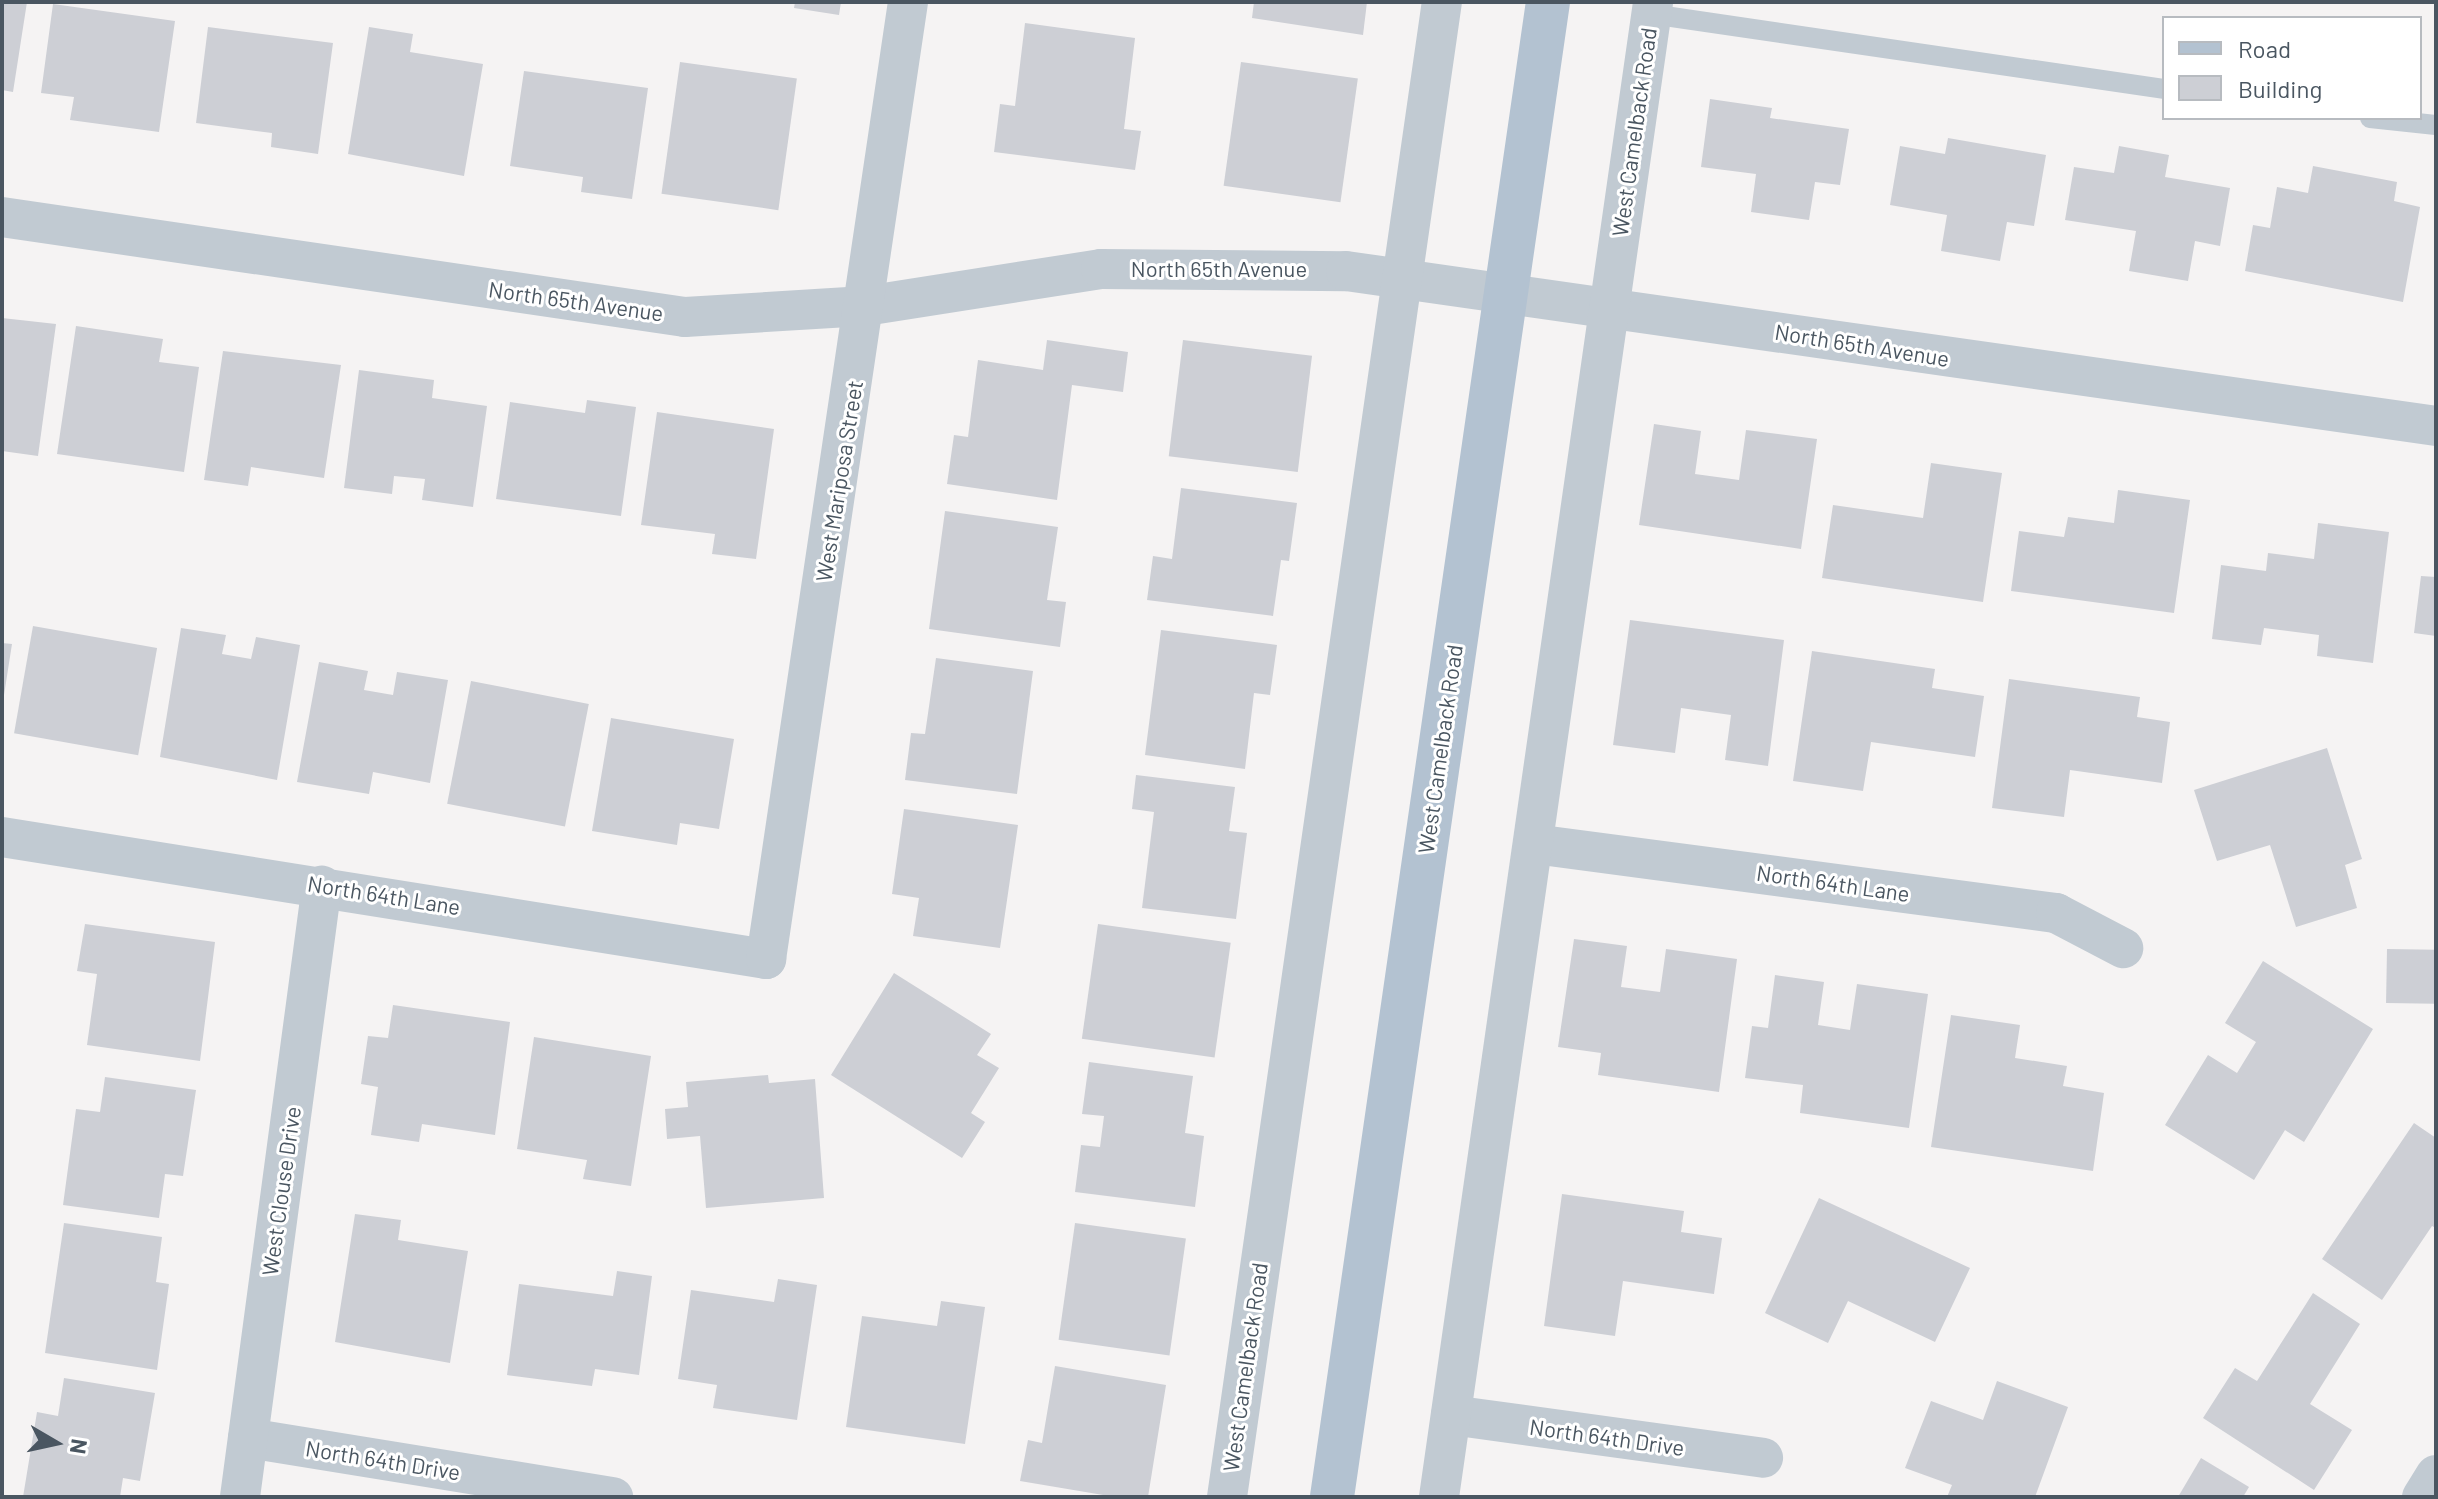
<!DOCTYPE html>
<style>
body{margin:0}
#map{position:relative;width:2438px;height:1499px;overflow:hidden;background:#f5f3f3;font-family:Barlow,sans-serif}
div>[style]{position:absolute}
.building>*{inset:0;background:#cdcfd5;transform-origin:0 0}
.lane>*{height:20px;margin:-10px;padding:0 10px;transform-origin:10px;border-radius:10px;background:#c1cad2}
.street>*{height:40px;margin:-20px;padding:0 20px;transform-origin:20px;border-radius:20px;background:#c1cad2}
.primary>*{height:44px;margin:-22px;padding:0 22px;transform-origin:22px;border-radius:22px;background:#b3c2d1}
span{translate:-50% -50%;white-space:nowrap;text-align:center;line-height:1.15;-webkit-text-stroke:6px #fff;paint-order:stroke}
.street-label{font-size:22px;color:#4a5661}
.frame{position:absolute;inset:0;border:4px solid #4a5661;pointer-events:none}
.legend{position:absolute;left:2162px;top:16px;width:260px;height:104px;box-sizing:border-box;background:#fff;border:2px solid #b7bbc0;margin:0;padding:10px 14px;list-style:none;font-size:24px;color:#4a5661}
.legend li{display:flex;align-items:center;gap:16px;height:40px}
.legend b{width:40px;border:2px solid #b7bbc0}
.north{position:absolute;left:16px;top:1403px;width:80px;height:80px;-webkit-text-stroke:6px #fff;paint-order:stroke;rotate:99deg;font-size:22px;font-weight:700;line-height:32px;text-align:center;color:#4a5661}
.north::after{content:'';display:block;margin:auto;width:28px;height:36px;background:#4a5661;clip-path:polygon(50% 0,100% 100%,50% 72%,0 100%)}
</style>
<div id="map">
<div class="building">
<i style="clip-path:polygon(2px 2px,27px 2px,13px 92px,2px 90px)"></i>
<i style="clip-path:polygon(795px 2px,841px 2px,839px 15px,794px 8px)"></i>
<i style="clip-path:polygon(1254px 2px,1367px 2px,1363px 35px,1252px 18px)"></i>
<i style="clip-path:polygon(53px 4px,175px 21px,159px 132px,70px 120px,74px 97px,41px 93px)"></i>
<i style="clip-path:polygon(1025px 23px,1135px 38px,1124px 129px,1141px 131px,1135px 170px,994px 152px,1000px 104px,1015px 106px)"></i>
<i style="clip-path:polygon(208px 27px,333px 43px,318px 154px,271px 147px,272px 133px,196px 123px)"></i>
<i style="clip-path:polygon(369px 27px,413px 34px,410px 52px,483px 64px,464px 176px,348px 154px)"></i>
<i style="left:680px;top:62px;width:118px;height:133px;rotate:8deg"></i>
<i style="left:1241px;top:62px;width:118px;height:125px;rotate:8deg"></i>
<i style="clip-path:polygon(524px 71px,648px 88px,632px 199px,581px 192px,583px 177px,510px 166px)"></i>
<i style="clip-path:polygon(1710px 99px,1772px 108px,1770px 118px,1849px 129px,1840px 185px,1815px 182px,1809px 220px,1751px 212px,1756px 174px,1701px 167px)"></i>
<i style="clip-path:polygon(1948px 138px,2046px 155px,2034px 226px,2007px 222px,2000px 261px,1941px 251px,1947px 215px,1890px 205px,1900px 146px,1945px 154px)"></i>
<i style="clip-path:polygon(2119px 146px,2169px 155px,2165px 177px,2230px 188px,2220px 246px,2195px 241px,2188px 281px,2129px 271px,2136px 231px,2065px 220px,2074px 167px,2114px 173px)"></i>
<i style="clip-path:polygon(2313px 166px,2397px 182px,2394px 201px,2420px 207px,2403px 302px,2245px 271px,2253px 225px,2270px 228px,2277px 187px,2308px 193px)"></i>
<i style="clip-path:polygon(2px 318px,56px 324px,38px 456px,2px 451px)"></i>
<i style="clip-path:polygon(76px 326px,163px 339px,159px 362px,199px 367px,184px 472px,57px 454px)"></i>
<i style="clip-path:polygon(1047px 340px,1128px 352px,1123px 392px,1072px 385px,1057px 500px,947px 484px,954px 435px,968px 437px,978px 360px,1043px 370px)"></i>
<i style="left:1183px;top:340px;width:130px;height:117px;rotate:7deg"></i>
<i style="clip-path:polygon(223px 351px,341px 365px,324px 478px,251px 467px,248px 486px,204px 480px)"></i>
<i style="clip-path:polygon(359px 370px,434px 380px,432px 398px,487px 406px,473px 507px,422px 500px,425px 479px,394px 476px,392px 494px,344px 488px)"></i>
<i style="clip-path:polygon(587px 400px,636px 407px,621px 516px,496px 499px,510px 402px,585px 413px)"></i>
<i style="clip-path:polygon(657px 412px,774px 429px,756px 559px,712px 554px,715px 534px,641px 525px)"></i>
<i style="clip-path:polygon(1654px 424px,1701px 431px,1695px 474px,1739px 480px,1746px 430px,1817px 439px,1801px 549px,1639px 525px)"></i>
<i style="clip-path:polygon(1931px 463px,2002px 473px,1983px 602px,1822px 578px,1833px 505px,1923px 518px)"></i>
<i style="clip-path:polygon(1181px 488px,1297px 503px,1289px 561px,1281px 560px,1273px 616px,1147px 600px,1153px 556px,1172px 559px)"></i>
<i style="clip-path:polygon(2118px 490px,2190px 500px,2174px 613px,2011px 591px,2019px 531px,2064px 537px,2068px 517px,2114px 523px)"></i>
<i style="clip-path:polygon(945px 511px,1058px 527px,1047px 600px,1066px 602px,1060px 647px,929px 629px)"></i>
<i style="clip-path:polygon(2318px 523px,2389px 532px,2373px 663px,2317px 656px,2319px 635px,2264px 628px,2261px 645px,2212px 639px,2221px 565px,2266px 571px,2268px 553px,2314px 559px)"></i>
<i style="clip-path:polygon(2421px 576px,2436px 577px,2436px 636px,2414px 633px)"></i>
<i style="clip-path:polygon(1630px 620px,1784px 640px,1768px 766px,1725px 760px,1731px 715px,1681px 708px,1675px 753px,1613px 745px)"></i>
<i style="left:33px;top:626px;width:126px;height:109px;rotate:10deg"></i>
<i style="clip-path:polygon(181px 628px,226px 635px,222px 654px,251px 659px,256px 637px,300px 645px,277px 780px,160px 757px)"></i>
<i style="clip-path:polygon(1161px 630px,1277px 645px,1270px 695px,1254px 693px,1245px 769px,1145px 755px)"></i>
<i style="clip-path:polygon(2px 643px,12px 644px,4px 695px,2px 695px)"></i>
<i style="clip-path:polygon(1812px 651px,1935px 669px,1932px 688px,1984px 696px,1975px 757px,1871px 742px,1863px 791px,1793px 781px)"></i>
<i style="clip-path:polygon(936px 658px,1033px 671px,1017px 794px,905px 780px,911px 733px,925px 734px)"></i>
<i style="clip-path:polygon(319px 662px,368px 671px,364px 690px,393px 695px,397px 672px,448px 680px,430px 783px,373px 772px,369px 794px,297px 782px)"></i>
<i style="clip-path:polygon(2009px 679px,2140px 697px,2137px 717px,2170px 722px,2162px 783px,2070px 770px,2064px 817px,1992px 808px)"></i>
<i style="left:471px;top:681px;width:120px;height:125px;rotate:11deg"></i>
<i style="clip-path:polygon(611px 718px,734px 739px,719px 829px,680px 823px,677px 845px,592px 831px)"></i>
<i style="clip-path:polygon(2327px 748px,2362px 859px,2345px 865px,2357px 908px,2296px 927px,2270px 845px,2217px 861px,2194px 790px)"></i>
<i style="clip-path:polygon(1136px 775px,1235px 787px,1229px 831px,1247px 833px,1236px 919px,1142px 908px,1154px 812px,1132px 809px)"></i>
<i style="clip-path:polygon(904px 809px,1018px 825px,1000px 948px,913px 936px,919px 898px,892px 894px)"></i>
<i style="clip-path:polygon(85px 924px,215px 942px,200px 1061px,87px 1045px,97px 974px,77px 971px)"></i>
<i style="left:1098px;top:924px;width:134px;height:116px;rotate:8deg"></i>
<i style="clip-path:polygon(1574px 939px,1627px 946px,1621px 987px,1660px 992px,1666px 949px,1737px 959px,1719px 1092px,1598px 1075px,1601px 1053px,1558px 1047px)"></i>
<i style="left:2387px;top:949px;width:49px;height:54px;rotate:1deg"></i>
<i style="clip-path:polygon(2263px 961px,2373px 1029px,2304px 1142px,2285px 1130px,2254px 1180px,2165px 1125px,2208px 1055px,2237px 1073px,2256px 1042px,2225px 1023px)"></i>
<i style="clip-path:polygon(894px 973px,991px 1034px,977px 1055px,999px 1068px,971px 1113px,985px 1122px,962px 1158px,831px 1075px)"></i>
<i style="clip-path:polygon(1775px 975px,1824px 982px,1818px 1025px,1850px 1030px,1857px 984px,1928px 994px,1909px 1128px,1800px 1113px,1803px 1085px,1745px 1078px,1752px 1026px,1768px 1028px)"></i>
<i style="clip-path:polygon(393px 1005px,510px 1022px,495px 1135px,422px 1124px,419px 1142px,371px 1135px,378px 1087px,361px 1084px,368px 1036px,388px 1038px)"></i>
<i style="clip-path:polygon(1951px 1015px,2020px 1025px,2015px 1058px,2067px 1066px,2063px 1086px,2104px 1093px,2093px 1171px,1931px 1147px)"></i>
<i style="clip-path:polygon(534px 1037px,651px 1056px,631px 1186px,583px 1179px,587px 1160px,517px 1149px)"></i>
<i style="clip-path:polygon(1089px 1062px,1193px 1076px,1185px 1133px,1204px 1136px,1195px 1207px,1075px 1192px,1081px 1145px,1100px 1147px,1104px 1116px,1082px 1114px)"></i>
<i style="clip-path:polygon(768px 1075px,769px 1083px,815px 1079px,824px 1198px,706px 1208px,700px 1136px,667px 1139px,665px 1109px,688px 1107px,686px 1082px)"></i>
<i style="clip-path:polygon(105px 1077px,196px 1090px,183px 1176px,165px 1174px,159px 1218px,63px 1205px,76px 1109px,100px 1112px)"></i>
<i style="clip-path:polygon(2414px 1123px,2436px 1138px,2436px 1228px,2432px 1226px,2382px 1300px,2322px 1259px)"></i>
<i style="clip-path:polygon(1562px 1194px,1684px 1211px,1681px 1232px,1722px 1238px,1714px 1294px,1623px 1281px,1615px 1336px,1544px 1326px)"></i>
<i style="clip-path:polygon(1819px 1198px,1970px 1268px,1935px 1342px,1848px 1301px,1828px 1343px,1765px 1313px)"></i>
<i style="clip-path:polygon(355px 1214px,401px 1220px,398px 1240px,468px 1251px,450px 1363px,335px 1342px)"></i>
<i style="clip-path:polygon(64px 1223px,162px 1237px,156px 1282px,169px 1284px,157px 1370px,45px 1353px)"></i>
<i style="left:1075px;top:1223px;width:112px;height:118px;rotate:8deg"></i>
<i style="clip-path:polygon(617px 1271px,652px 1276px,639px 1375px,595px 1369px,592px 1386px,507px 1375px,519px 1284px,613px 1296px)"></i>
<i style="clip-path:polygon(778px 1279px,817px 1285px,797px 1420px,713px 1408px,717px 1385px,678px 1379px,691px 1290px,774px 1302px)"></i>
<i style="clip-path:polygon(2313px 1293px,2360px 1324px,2310px 1404px,2352px 1430px,2314px 1490px,2203px 1418px,2235px 1368px,2257px 1381px)"></i>
<i style="clip-path:polygon(941px 1301px,985px 1307px,965px 1444px,846px 1427px,862px 1316px,937px 1326px)"></i>
<i style="clip-path:polygon(1055px 1366px,1166px 1385px,1148px 1497px,1115px 1497px,1020px 1481px,1028px 1440px,1042px 1443px)"></i>
<i style="clip-path:polygon(64px 1378px,155px 1393px,140px 1481px,123px 1478px,120px 1497px,23px 1497px,37px 1412px,58px 1416px)"></i>
<i style="clip-path:polygon(1997px 1381px,2068px 1407px,2035px 1497px,1947px 1497px,1952px 1485px,1905px 1468px,1931px 1401px,1983px 1420px)"></i>
<i style="clip-path:polygon(2201px 1458px,2249px 1487px,2243px 1497px,2178px 1497px)"></i>
</div>
<div class="lane">
<i style="left:1651px;top:14px;width:518px;rotate:8.32deg"></i>
<i style="left:2370px;top:118px;width:66px;rotate:6.1deg"></i>
</div>
<div class="street">
<i style="left:2px;top:217px;width:690px;rotate:8.33deg"></i>
<i style="left:685px;top:317px;width:180px;rotate:-3.5deg"></i>
<i style="left:865px;top:306px;width:239px;rotate:-8.9deg"></i>
<i style="left:1101px;top:269px;width:245px;rotate:0.5deg"></i>
<i style="left:1346px;top:271px;width:1101px;rotate:8.09deg"></i>
<i style="left:2px;top:837px;width:774px;rotate:9.07deg"></i>
<i style="left:766px;top:959px;width:967px;rotate:-81.56deg"></i>
<i style="left:1534px;top:844px;width:527px;rotate:7.53deg"></i>
<i style="left:2056px;top:913px;width:76px;rotate:27.6deg"></i>
<i style="left:1451px;top:1415px;width:315px;rotate:7.8deg"></i>
<i style="left:248px;top:1438px;width:370px;rotate:9.2deg"></i>
<i style="left:240px;top:1497px;width:617px;rotate:-82.37deg"></i>
<i style="left:1227px;top:1497px;width:1510px;rotate:-81.82deg"></i>
<i style="left:1439px;top:1497px;width:1510px;rotate:-81.85deg"></i>
<i style="left:2422px;top:1497px;width:26px;rotate:-58deg"></i>
</div>
<div class="primary">
<i style="left:1332px;top:1497px;width:1511px;rotate:-81.78deg"></i>
</div>
<div class="street-label">
<span style="left:1634px;top:132px;rotate:-82deg">West Camelback Road</span>
<span style="left:1219px;top:269px">North 65th Avenue</span>
<span style="left:576px;top:301px;rotate:8deg">North 65th Avenue</span>
<span style="left:1862px;top:345px;rotate:9deg">North 65th Avenue</span>
<span style="left:839px;top:481px;rotate:-81deg">West Mariposa Street</span>
<span style="left:1440px;top:749px;rotate:-82deg">West Camelback Road</span>
<span style="left:1833px;top:883px;rotate:8deg">North 64th Lane</span>
<span style="left:384px;top:895px;rotate:9deg">North 64th Lane</span>
<span style="left:281px;top:1191px;rotate:-82deg">West Clouse Drive</span>
<span style="left:1245px;top:1367px;rotate:-82deg">West Camelback Road</span>
<span style="left:1607px;top:1437px;rotate:8deg">North 64th Drive</span>
<span style="left:383px;top:1460px;rotate:9deg">North 64th Drive</span>
</div>
<div class="frame"></div>
<ul class="legend">
<li><b style="height:10px;background:#b3c2d1"></b>Road</li>
<li><b style="height:22px;background:#cdcfd5"></b>Building</li>
</ul>
<div class="north">N</div>
</div>
